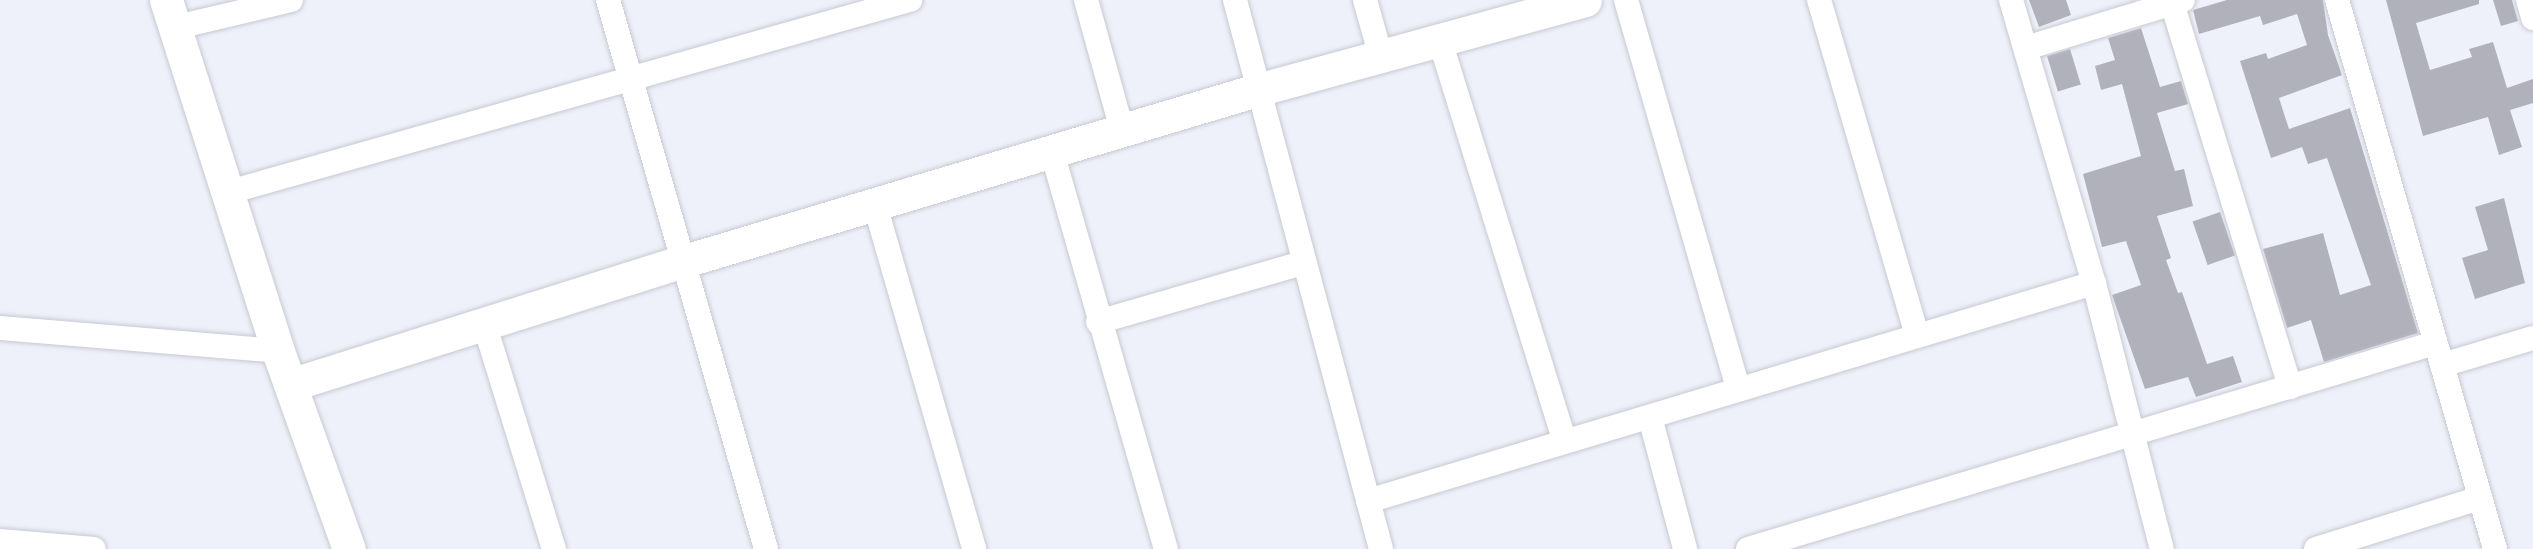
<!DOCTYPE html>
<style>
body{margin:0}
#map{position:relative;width:2533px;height:549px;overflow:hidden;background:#eff1fa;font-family:"Exo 2",sans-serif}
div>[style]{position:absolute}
.building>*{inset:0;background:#b0b1ba;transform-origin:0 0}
.roads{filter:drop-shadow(0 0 2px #c7c9d2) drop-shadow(0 0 2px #c7c9d2)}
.street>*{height:24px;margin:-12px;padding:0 12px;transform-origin:12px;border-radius:12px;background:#fff}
.secondary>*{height:33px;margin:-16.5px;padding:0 16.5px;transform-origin:16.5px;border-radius:16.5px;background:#fff}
span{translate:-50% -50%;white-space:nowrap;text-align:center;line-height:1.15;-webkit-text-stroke:4.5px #eff1fa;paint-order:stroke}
</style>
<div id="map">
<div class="building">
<i style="clip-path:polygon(2029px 0,2066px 0,2071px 15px,2039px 27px)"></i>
<i style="clip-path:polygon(2227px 0,2323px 0,2328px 35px,2342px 75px,2279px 98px,2289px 129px,2350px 108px,2418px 333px,2324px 362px,2311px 320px,2287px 328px,2263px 249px,2323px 233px,2340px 295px,2371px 285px,2327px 158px,2308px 164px,2302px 147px,2271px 158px,2240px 61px,2266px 53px,2268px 59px,2307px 45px,2297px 14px,2263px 25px,2260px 16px,2199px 34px,2193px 10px)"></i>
<i style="clip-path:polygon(2386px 0,2479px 0,2479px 4px,2416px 23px,2430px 70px,2472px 57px,2469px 49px,2493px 42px,2507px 88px,2533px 79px,2533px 103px,2510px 110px,2522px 147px,2499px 155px,2488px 117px,2423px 136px)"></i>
<i style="clip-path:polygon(2493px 0,2512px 0,2518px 21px,2501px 26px)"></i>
<i style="clip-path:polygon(2141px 28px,2160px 87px,2181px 81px,2188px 104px,2157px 113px,2175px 171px,2184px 169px,2193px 206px,2157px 216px,2171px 258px,2166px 260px,2178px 293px,2182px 292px,2207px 364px,2233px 356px,2242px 382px,2196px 397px,2188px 377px,2145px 389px,2112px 295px,2141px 285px,2126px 241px,2102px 247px,2083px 174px,2141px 156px,2122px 84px,2101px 90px,2095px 66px,2115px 60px,2108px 38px)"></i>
<i style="left:2070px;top:49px;width:37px;height:24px;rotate:73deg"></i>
<i style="clip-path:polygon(2504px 198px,2525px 283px,2475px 299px,2462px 258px,2488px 250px,2475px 207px)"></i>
<i style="left:2220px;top:212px;width:46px;height:29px;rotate:71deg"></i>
</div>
<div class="roads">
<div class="street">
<i style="left:608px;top:0;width:571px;rotate:73.94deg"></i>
<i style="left:1086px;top:0;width:135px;rotate:74.5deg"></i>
<i style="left:1235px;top:0;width:568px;rotate:75.11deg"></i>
<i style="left:1365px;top:0;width:59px;rotate:74.3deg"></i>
<i style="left:1626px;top:0;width:405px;rotate:73.9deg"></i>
<i style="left:1819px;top:0;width:349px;rotate:73.7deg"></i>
<i style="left:2011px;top:0;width:295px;rotate:73.7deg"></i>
<i style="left:2094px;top:283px;width:275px;rotate:75.7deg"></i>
<i style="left:2337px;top:0;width:571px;rotate:73.94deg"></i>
<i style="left:2528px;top:0;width:19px;rotate:74deg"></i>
<i style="left:2172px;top:3px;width:402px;rotate:72.9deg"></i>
<i style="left:177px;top:27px;width:117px;rotate:-13.3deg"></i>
<i style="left:1440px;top:41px;width:418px;rotate:72.7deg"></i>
<i style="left:2026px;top:48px;width:164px;rotate:-17deg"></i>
<i style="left:1052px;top:152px;width:413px;rotate:74deg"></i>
<i style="left:229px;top:192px;width:708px;rotate:-15.75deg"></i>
<i style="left:875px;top:205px;width:358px;rotate:73.9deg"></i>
<i style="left:1098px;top:322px;width:213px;rotate:-16.1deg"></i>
<i style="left:484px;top:323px;width:237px;rotate:72.8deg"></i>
<i style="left:0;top:328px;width:279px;rotate:4.7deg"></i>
<i style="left:2442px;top:365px;width:95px;rotate:-16.5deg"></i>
<i style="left:1650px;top:417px;width:137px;rotate:75.1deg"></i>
<i style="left:1368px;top:501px;width:758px;rotate:-16.71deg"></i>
<i style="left:0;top:541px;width:94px;rotate:4.9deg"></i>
<i style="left:1748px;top:549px;width:717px;rotate:-16.69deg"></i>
<i style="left:2316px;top:549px;width:172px;rotate:-17.3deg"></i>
</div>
<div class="secondary">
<i style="left:166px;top:0;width:368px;rotate:72.3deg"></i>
<i style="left:278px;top:351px;width:210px;rotate:70.3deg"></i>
<i style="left:293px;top:384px;width:407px;rotate:-17.5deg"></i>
<i style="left:681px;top:262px;width:601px;rotate:-16.63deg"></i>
<i style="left:1257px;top:90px;width:340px;rotate:-15.3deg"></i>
</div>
</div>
</div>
